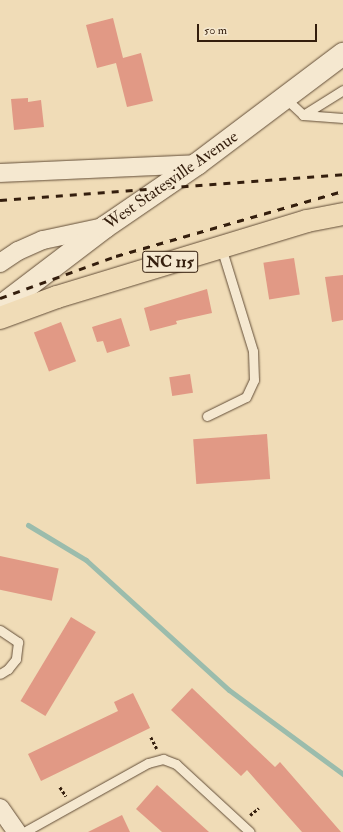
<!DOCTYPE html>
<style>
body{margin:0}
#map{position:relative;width:343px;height:832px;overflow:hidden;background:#f0dcb7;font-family:"IM FELL Double Pica",serif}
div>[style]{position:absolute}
.stream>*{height:5px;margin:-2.5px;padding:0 2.5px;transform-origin:2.5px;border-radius:2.5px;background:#9bbcac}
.building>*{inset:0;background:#e19985;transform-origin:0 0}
.path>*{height:2.5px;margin-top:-1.25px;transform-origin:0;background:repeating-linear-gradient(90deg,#341e0d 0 3px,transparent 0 5px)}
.roads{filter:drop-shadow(0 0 1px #634e38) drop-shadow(0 0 1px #634e38)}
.lane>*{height:9px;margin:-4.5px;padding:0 4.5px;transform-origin:4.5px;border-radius:4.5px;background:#f5e8d0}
.street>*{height:18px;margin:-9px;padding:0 9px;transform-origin:9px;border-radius:9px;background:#f5e8d0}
.secondary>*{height:22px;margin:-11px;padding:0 11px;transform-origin:11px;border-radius:11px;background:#f5e8d0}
.primary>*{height:22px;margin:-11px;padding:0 11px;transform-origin:11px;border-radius:11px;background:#f0dcb7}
.rail>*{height:3px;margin-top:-1.5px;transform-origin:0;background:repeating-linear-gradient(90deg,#341e0d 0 7px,transparent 0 14px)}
span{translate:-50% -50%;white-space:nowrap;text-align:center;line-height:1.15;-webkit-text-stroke:4px #f5e8d0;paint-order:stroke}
.shield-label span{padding:1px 3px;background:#f5e8d0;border:1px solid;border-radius:3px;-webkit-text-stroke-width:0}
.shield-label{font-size:16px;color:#341e0d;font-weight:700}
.street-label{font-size:17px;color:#341e0d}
.scale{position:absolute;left:197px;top:24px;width:120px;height:18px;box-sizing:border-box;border:2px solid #341e0d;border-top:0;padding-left:5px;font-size:12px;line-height:14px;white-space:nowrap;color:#341e0d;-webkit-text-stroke:3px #f5e8d0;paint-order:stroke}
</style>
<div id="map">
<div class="stream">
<i style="left:28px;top:525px;width:68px;rotate:31.1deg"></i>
<i style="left:86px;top:560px;width:193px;rotate:42.3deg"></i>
<i style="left:229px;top:690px;width:142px;rotate:36.4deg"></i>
</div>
<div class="building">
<i style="clip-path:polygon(113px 18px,123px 58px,141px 53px,153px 101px,127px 107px,116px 63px,97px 68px,86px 25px)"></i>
<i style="clip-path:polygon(28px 98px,28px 102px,41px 100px,44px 127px,14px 130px,11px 99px)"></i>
<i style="left:294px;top:258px;width:37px;height:31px;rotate:81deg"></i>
<i style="clip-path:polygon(343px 275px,343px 320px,332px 322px,325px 277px)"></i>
<i style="clip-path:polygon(207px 289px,212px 313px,176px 321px,177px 324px,150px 331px,144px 308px)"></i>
<i style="clip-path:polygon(121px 318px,130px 346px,107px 353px,103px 341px,97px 342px,92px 327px)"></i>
<i style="left:61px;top:322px;width:42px;height:29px;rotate:69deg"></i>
<i style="left:190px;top:374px;width:19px;height:21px;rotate:81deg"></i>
<i style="left:267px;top:434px;width:45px;height:74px;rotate:86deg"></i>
<i style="left:0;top:556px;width:60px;height:33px;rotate:12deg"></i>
<i style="left:71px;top:617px;width:29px;height:98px;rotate:31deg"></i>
<i style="clip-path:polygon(192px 688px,275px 767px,280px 762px,341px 832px,302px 832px,247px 770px,241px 776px,171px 710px)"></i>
<i style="clip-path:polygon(133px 693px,150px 728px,41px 781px,28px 754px,118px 711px,114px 702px)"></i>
<i style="clip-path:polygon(157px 785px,209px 832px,162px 832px,136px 809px)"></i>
<i style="clip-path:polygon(122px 815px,130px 832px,88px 832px)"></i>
</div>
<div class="path">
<i style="left:151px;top:737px;width:13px;rotate:63deg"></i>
<i style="left:60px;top:787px;width:11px;rotate:56deg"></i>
<i style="left:250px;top:815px;width:11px;rotate:-38deg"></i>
</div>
<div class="roads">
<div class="lane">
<i style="left:285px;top:98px;width:25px;rotate:43deg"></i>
<i style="left:303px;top:115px;width:40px;rotate:4.3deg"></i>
<i style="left:303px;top:115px;width:47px;rotate:-32deg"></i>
<i style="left:207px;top:416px;width:43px;rotate:-26deg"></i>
<i style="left:246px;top:397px;width:19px;rotate:-65deg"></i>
<i style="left:254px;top:380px;width:29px;rotate:-92deg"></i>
<i style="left:253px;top:351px;width:109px;rotate:-107.1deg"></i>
<i style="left:0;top:630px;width:22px;rotate:34deg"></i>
<i style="left:18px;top:642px;width:17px;rotate:97deg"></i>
<i style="left:16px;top:659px;width:13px;rotate:129deg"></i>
<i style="left:8px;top:669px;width:9px;rotate:148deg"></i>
<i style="left:24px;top:832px;width:142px;rotate:-29.1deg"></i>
<i style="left:148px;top:763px;width:16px;rotate:-15deg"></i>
<i style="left:163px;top:759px;width:14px;rotate:21deg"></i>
<i style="left:176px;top:764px;width:100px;rotate:42.6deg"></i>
</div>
<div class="street">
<i style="left:0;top:173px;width:197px;rotate:-2.6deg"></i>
<i style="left:0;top:263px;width:22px;rotate:-34deg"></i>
<i style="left:18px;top:251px;width:27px;rotate:-24deg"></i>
<i style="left:43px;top:240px;width:62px;rotate:-12deg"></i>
<i style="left:0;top:808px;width:29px;rotate:55deg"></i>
</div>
<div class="secondary">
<i style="left:0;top:307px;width:132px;rotate:-37.3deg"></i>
<i style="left:105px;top:227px;width:112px;rotate:-34.4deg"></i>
<i style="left:197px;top:164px;width:183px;rotate:-37deg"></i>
</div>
<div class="primary">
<i style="left:0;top:318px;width:61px;rotate:-20.2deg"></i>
<i style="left:57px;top:297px;width:261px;rotate:-16.9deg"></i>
<i style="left:307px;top:221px;width:37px;rotate:-11deg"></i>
</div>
</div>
<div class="rail">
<i style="left:0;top:200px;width:344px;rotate:-4.3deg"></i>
<i style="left:0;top:298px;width:123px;rotate:-19.9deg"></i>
<i style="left:116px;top:256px;width:236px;rotate:-16deg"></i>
</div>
<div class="shield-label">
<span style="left:170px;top:262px">NC 115</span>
</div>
<div class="street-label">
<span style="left:171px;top:180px;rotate:-35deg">West Statesville Avenue</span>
</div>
<div class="scale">50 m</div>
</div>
